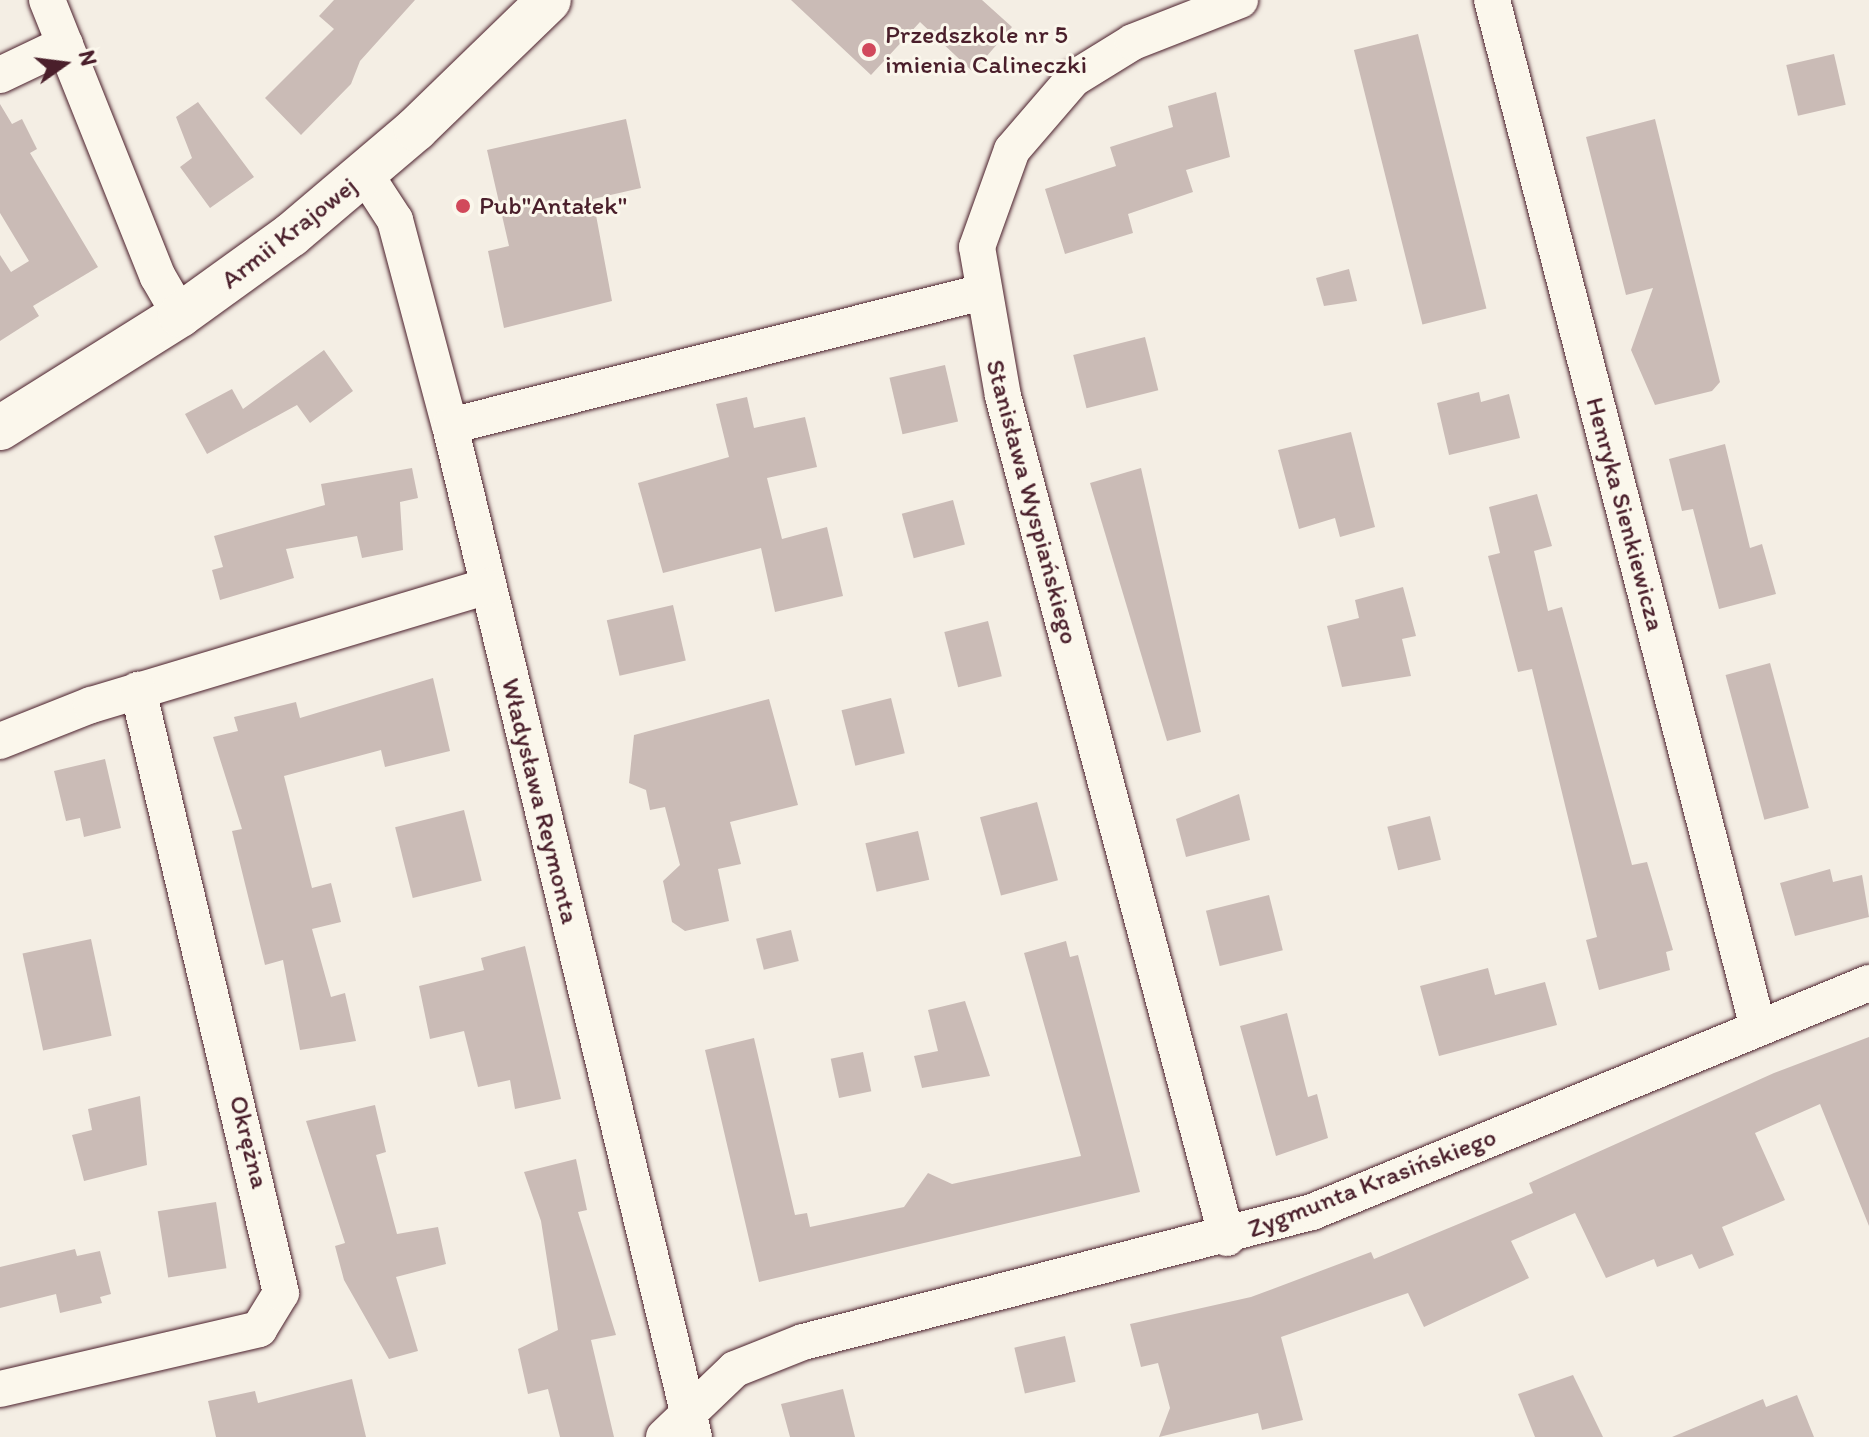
<!DOCTYPE html>
<meta charset="utf-8">
<style>
body{margin:0}
#map{position:relative;width:1869px;height:1437px;overflow:hidden;background:#f4eee4;font-family:Itim,sans-serif}
div>[style]{position:absolute}
.building>*{inset:0;background:#cabbb6;transform-origin:0 0}
.roads{filter:drop-shadow(0 0 2px #4a1f2b) drop-shadow(0 0 2px #4a1f2b)}
.street>*{height:36px;margin:-18px;padding:0 18px;transform-origin:18px;border-radius:18px;background:#fbf7ec}
.secondary>*{height:44px;margin:-22px;padding:0 22px;transform-origin:22px;border-radius:22px;background:#fbf7ec}
.dots>*{width:22px;height:22px;translate:-50% -50%;box-sizing:border-box;border:4px solid #fbf7ec;border-radius:50%}
span{translate:-50% -50%;white-space:nowrap;text-align:center;line-height:1.15;-webkit-text-stroke:6px #fbf7ec;paint-order:stroke}
.poi-label{font-size:26px;color:#4a1f2b}
.left{translate:0 -50%;text-align:left}
.street-label{font-size:26px;color:#4a1f2b}
.north{position:absolute;left:24px;top:24px;width:80px;height:80px;-webkit-text-stroke:6px #fbf7ec;paint-order:stroke;rotate:76deg;font-size:22px;font-weight:700;line-height:32px;text-align:center;color:#4a1f2b}
.north::after{content:'';display:block;margin:auto;width:28px;height:36px;background:#4a1f2b;clip-path:polygon(50% 0,100% 100%,50% 72%,0 100%)}
</style>
<div id="map">
<div class="building">
<i style="clip-path:polygon(334px 0,415px 0,360px 61px,351px 84px,301px 135px,265px 98px,334px 29px,319px 16px)"></i>
<i style="clip-path:polygon(791px 0,982px 0,1012px 27px,973px 72px,920px 22px,871px 75px)"></i>
<i style="left:1418px;top:34px;width:283px;height:66px;rotate:76deg"></i>
<i style="left:1834px;top:54px;width:52px;height:49px;rotate:77deg"></i>
<i style="clip-path:polygon(1216px 92px,1230px 157px,1186px 170px,1193px 192px,1128px 214px,1133px 233px,1065px 254px,1045px 189px,1116px 166px,1110px 147px,1173px 127px,1168px 106px)"></i>
<i style="clip-path:polygon(198px 102px,254px 177px,210px 208px,180px 167px,192px 158px,176px 117px)"></i>
<i style="clip-path:polygon(0 104px,12px 124px,22px 119px,37px 149px,30px 153px,98px 267px,33px 306px,39px 316px,0 341px,0 255px,11px 272px,29px 261px,0 213px)"></i>
<i style="clip-path:polygon(626px 119px,641px 188px,593px 199px,612px 301px,504px 328px,488px 251px,509px 246px,487px 150px)"></i>
<i style="clip-path:polygon(1655px 119px,1720px 382px,1712px 391px,1655px 405px,1631px 350px,1653px 288px,1626px 295px,1586px 137px)"></i>
<i style="clip-path:polygon(1349px 269px,1357px 301px,1324px 306px,1316px 278px)"></i>
<i style="left:1145px;top:337px;width:55px;height:74px;rotate:76deg"></i>
<i style="clip-path:polygon(324px 350px,353px 391px,310px 423px,297px 405px,207px 454px,185px 414px,232px 389px,243px 409px)"></i>
<i style="left:945px;top:365px;width:58px;height:57px;rotate:77deg"></i>
<i style="clip-path:polygon(1479px 392px,1481px 402px,1509px 394px,1520px 438px,1449px 455px,1437px 403px)"></i>
<i style="clip-path:polygon(747px 397px,754px 428px,805px 417px,817px 467px,767px 478px,782px 539px,827px 527px,843px 596px,775px 612px,761px 548px,663px 573px,638px 483px,729px 457px,716px 404px)"></i>
<i style="clip-path:polygon(1351px 432px,1375px 527px,1340px 537px,1335px 518px,1299px 529px,1278px 450px)"></i>
<i style="clip-path:polygon(1725px 444px,1750px 548px,1762px 544px,1776px 594px,1719px 609px,1693px 509px,1682px 511px,1669px 459px)"></i>
<i style="clip-path:polygon(412px 468px,418px 498px,400px 502px,403px 550px,362px 558px,357px 536px,286px 549px,294px 578px,220px 600px,212px 570px,223px 567px,214px 536px,325px 505px,321px 484px)"></i>
<i style="clip-path:polygon(1141px 468px,1201px 732px,1167px 741px,1090px 483px)"></i>
<i style="clip-path:polygon(1537px 494px,1552px 546px,1534px 551px,1548px 611px,1562px 607px,1632px 865px,1647px 862px,1673px 950px,1666px 952px,1670px 970px,1599px 990px,1586px 940px,1597px 937px,1532px 669px,1518px 672px,1488px 556px,1500px 553px,1489px 507px)"></i>
<i style="left:953px;top:500px;width:46px;height:53px;rotate:75deg"></i>
<i style="clip-path:polygon(1403px 587px,1416px 636px,1402px 639px,1411px 676px,1342px 687px,1327px 626px,1359px 618px,1355px 600px)"></i>
<i style="left:673px;top:605px;width:57px;height:68px;rotate:77deg"></i>
<i style="left:988px;top:621px;width:57px;height:45px;rotate:76deg"></i>
<i style="left:1770px;top:663px;width:150px;height:46px;rotate:75deg"></i>
<i style="clip-path:polygon(433px 678px,450px 751px,385px 767px,381px 750px,284px 776px,312px 888px,331px 883px,341px 922px,312px 929px,331px 997px,345px 993px,356px 1041px,300px 1050px,283px 960px,265px 965px,232px 831px,242px 829px,213px 737px,238px 731px,234px 717px,296px 702px,300px 718px)"></i>
<i style="left:891px;top:698px;width:57px;height:51px;rotate:76deg"></i>
<i style="clip-path:polygon(769px 699px,798px 805px,730px 822px,741px 864px,718px 869px,729px 921px,685px 931px,672px 922px,663px 881px,680px 865px,665px 807px,650px 810px,646px 790px,629px 783px,634px 735px)"></i>
<i style="clip-path:polygon(105px 759px,121px 828px,84px 837px,80px 818px,66px 821px,54px 771px)"></i>
<i style="clip-path:polygon(1239px 794px,1250px 840px,1186px 857px,1176px 819px)"></i>
<i style="left:1037px;top:802px;width:81px;height:59px;rotate:75deg"></i>
<i style="left:464px;top:810px;width:73px;height:71px;rotate:76deg"></i>
<i style="left:1430px;top:816px;width:45px;height:44px;rotate:76deg"></i>
<i style="left:918px;top:831px;width:50px;height:54px;rotate:77deg"></i>
<i style="clip-path:polygon(1830px 869px,1833px 882px,1862px 875px,1869px 917px,1795px 936px,1780px 883px)"></i>
<i style="left:1269px;top:895px;width:57px;height:65px;rotate:76deg"></i>
<i style="left:791px;top:930px;width:32px;height:36px;rotate:76deg"></i>
<i style="left:91px;top:939px;width:99px;height:70px;rotate:78deg"></i>
<i style="clip-path:polygon(1066px 941px,1070px 957px,1078px 955px,1140px 1192px,759px 1282px,705px 1050px,754px 1038px,795px 1215px,807px 1213px,810px 1227px,904px 1207px,928px 1173px,952px 1184px,1081px 1156px,1024px 953px)"></i>
<i style="clip-path:polygon(525px 946px,561px 1099px,515px 1109px,510px 1080px,478px 1087px,464px 1031px,430px 1039px,419px 986px,484px 970px,481px 958px)"></i>
<i style="clip-path:polygon(1488px 968px,1495px 995px,1545px 982px,1557px 1025px,1439px 1056px,1420px 986px)"></i>
<i style="clip-path:polygon(965px 1001px,990px 1076px,922px 1088px,914px 1056px,938px 1051px,928px 1010px)"></i>
<i style="clip-path:polygon(1287px 1013px,1308px 1097px,1317px 1094px,1328px 1138px,1276px 1156px,1240px 1026px)"></i>
<i style="clip-path:polygon(1869px 1037px,1869px 1226px,1820px 1104px,1755px 1133px,1785px 1200px,1722px 1227px,1734px 1255px,1699px 1269px,1692px 1254px,1657px 1267px,1654px 1259px,1606px 1278px,1575px 1213px,1511px 1241px,1529px 1278px,1424px 1327px,1408px 1293px,1281px 1337px,1303px 1420px,1262px 1430px,1258px 1413px,1159px 1437px,1170px 1408px,1158px 1363px,1141px 1367px,1130px 1324px,1251px 1297px,1371px 1252px,1374px 1259px,1533px 1193px,1529px 1183px,1774px 1073px)"></i>
<i style="left:863px;top:1052px;width:40px;height:33px;rotate:78deg"></i>
<i style="clip-path:polygon(140px 1096px,147px 1165px,84px 1181px,72px 1135px,92px 1130px,88px 1109px)"></i>
<i style="clip-path:polygon(375px 1105px,386px 1152px,376px 1155px,397px 1234px,438px 1227px,446px 1264px,396px 1277px,418px 1351px,389px 1359px,344px 1280px,335px 1246px,345px 1243px,306px 1121px)"></i>
<i style="clip-path:polygon(576px 1159px,587px 1210px,578px 1212px,616px 1335px,591px 1340px,614px 1437px,560px 1437px,548px 1389px,528px 1394px,518px 1349px,558px 1330px,541px 1221px,524px 1172px)"></i>
<i style="left:216px;top:1202px;width:67px;height:59px;rotate:81deg"></i>
<i style="clip-path:polygon(75px 1249px,77px 1256px,100px 1251px,111px 1294px,100px 1297px,102px 1303px,60px 1313px,56px 1294px,0 1308px,0 1267px)"></i>
<i style="left:1065px;top:1336px;width:47px;height:52px;rotate:77deg"></i>
<i style="clip-path:polygon(1573px 1375px,1603px 1437px,1535px 1437px,1518px 1394px)"></i>
<i style="clip-path:polygon(352px 1379px,366px 1437px,216px 1437px,208px 1401px,255px 1391px,258px 1403px)"></i>
<i style="clip-path:polygon(843px 1389px,855px 1437px,790px 1437px,781px 1404px)"></i>
<i style="clip-path:polygon(1797px 1395px,1814px 1437px,1672px 1437px,1763px 1399px,1766px 1407px)"></i>
</div>
<div class="roads">
<div class="street">
<i style="left:47px;top:0;width:298px;rotate:68.2deg"></i>
<i style="left:158px;top:277px;width:44px;rotate:59.9deg"></i>
<i style="left:1492px;top:0;width:1062px;rotate:75.49deg"></i>
<i style="left:0;top:75px;width:72px;rotate:-25.5deg"></i>
<i style="left:365px;top:174px;width:55px;rotate:56.9deg"></i>
<i style="left:395px;top:220px;width:213px;rotate:75.1deg"></i>
<i style="left:450px;top:426px;width:1040px;rotate:76.43deg"></i>
<i style="left:450px;top:426px;width:545px;rotate:-14.11deg"></i>
<i style="left:0;top:741px;width:98px;rotate:-21.6deg"></i>
<i style="left:91px;top:705px;width:413px;rotate:-16.7deg"></i>
<i style="left:1227px;top:1238px;width:871px;rotate:-104.9deg"></i>
<i style="left:1003px;top:396px;width:151px;rotate:-99.9deg"></i>
<i style="left:977px;top:247px;width:103px;rotate:-70.2deg"></i>
<i style="left:1012px;top:150px;width:94px;rotate:-49.3deg"></i>
<i style="left:1073px;top:79px;width:70px;rotate:-31.7deg"></i>
<i style="left:1133px;top:42px;width:115px;rotate:-21.4deg"></i>
<i style="left:0;top:1389px;width:266px;rotate:-13deg"></i>
<i style="left:259px;top:1329px;width:42px;rotate:-58.6deg"></i>
<i style="left:281px;top:1293px;width:620px;rotate:-103.34deg"></i>
<i style="left:664px;top:1437px;width:98px;rotate:-43.8deg"></i>
<i style="left:735px;top:1369px;width:73px;rotate:-21.7deg"></i>
<i style="left:803px;top:1342px;width:525px;rotate:-14.33deg"></i>
<i style="left:1312px;top:1212px;width:602px;rotate:-22.35deg"></i>
</div>
<div class="secondary">
<i style="left:0;top:428px;width:213px;rotate:-32.1deg"></i>
<i style="left:180px;top:315px;width:137px;rotate:-35.8deg"></i>
<i style="left:291px;top:235px;width:164px;rotate:-40.3deg"></i>
<i style="left:416px;top:129px;width:185px;rotate:-44.1deg"></i>
</div>
</div>
<div class="dots">
<i style="left:869px;top:50px;background:#d1495b"></i>
<i style="left:463px;top:206px;background:#d1495b"></i>
</div>
<div class="poi-label">
<span class="left" style="left:885px;top:50px">Przedszkole nr 5<br>imienia Calineczki</span>
<span class="left" style="left:479px;top:206px">Pub"Antałek"</span>
</div>
<div class="street-label">
<span style="left:289px;top:233px;rotate:-38deg">Armii Krajowej</span>
<span style="left:1032px;top:502px;rotate:75deg">Stanisława Wyspiańskiego</span>
<span style="left:1625px;top:514px;rotate:75deg">Henryka Sienkiewicza</span>
<span style="left:540px;top:801px;rotate:76deg">Władysława Reymonta</span>
<span style="left:249px;top:1142px;rotate:76deg">Okrężna</span>
<span style="left:1372px;top:1183px;rotate:-21deg">Zygmunta Krasińskiego</span>
</div>
<div class="north">N</div>
</div>
